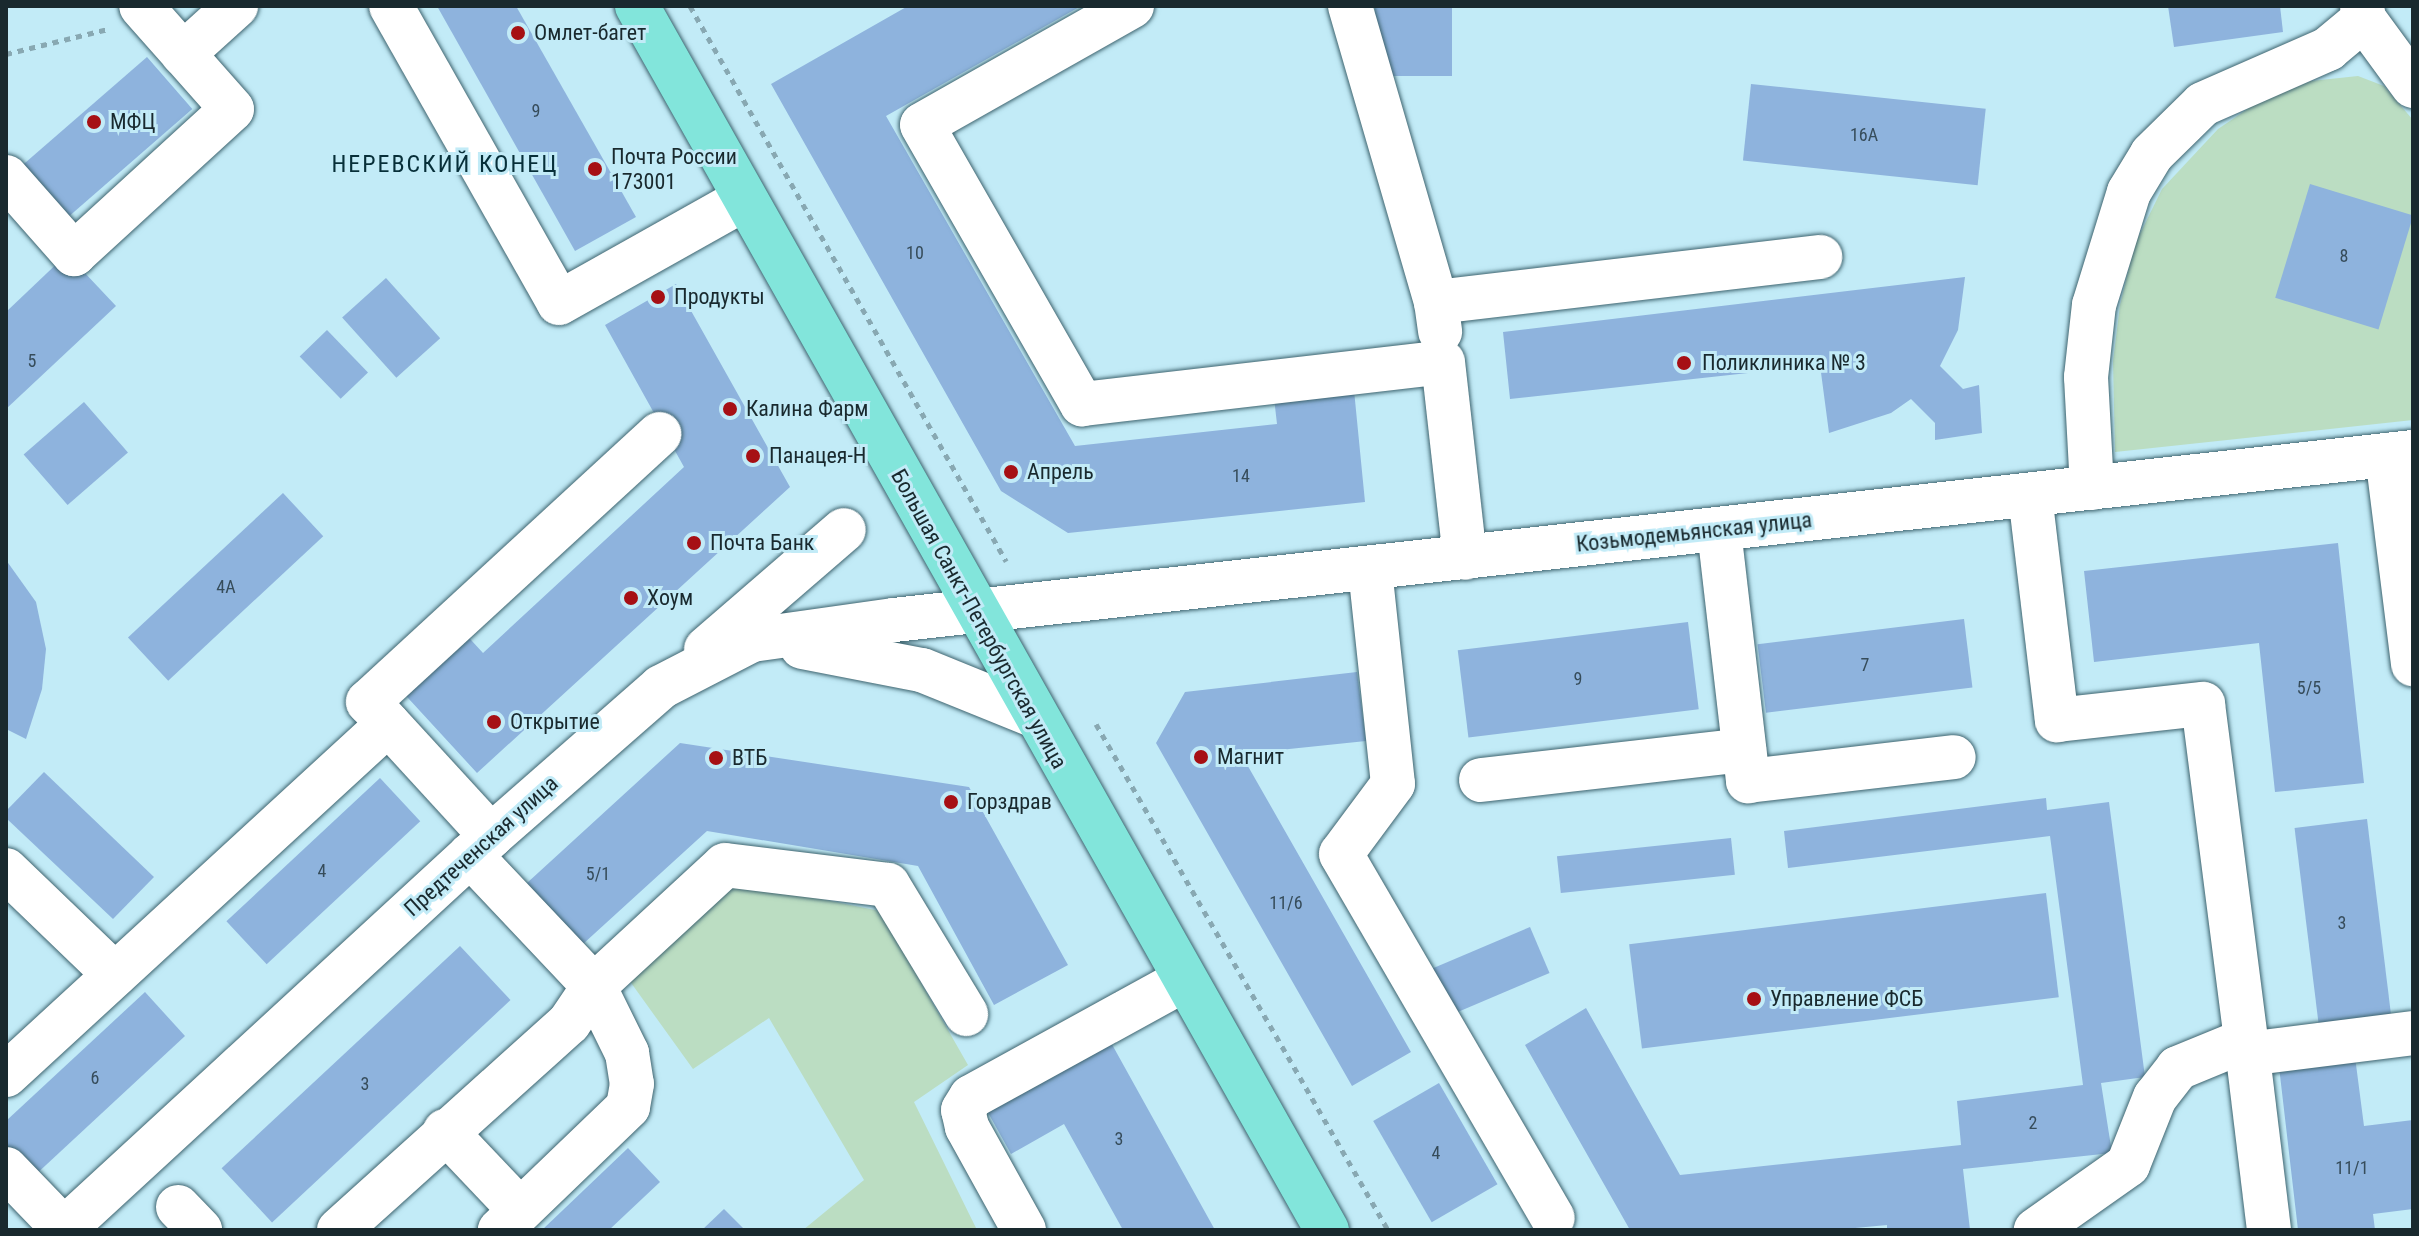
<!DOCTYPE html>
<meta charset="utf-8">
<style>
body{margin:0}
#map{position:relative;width:2419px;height:1236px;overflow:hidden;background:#c2ebf7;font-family:"Roboto Condensed",sans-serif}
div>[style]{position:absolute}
.green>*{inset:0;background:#bbddc2}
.building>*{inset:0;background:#8eb3dd;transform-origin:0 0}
.path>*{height:5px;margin-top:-2.5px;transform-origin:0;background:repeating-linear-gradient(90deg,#88a8b2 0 6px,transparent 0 12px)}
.roads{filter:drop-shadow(0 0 2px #3e646f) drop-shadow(0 0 2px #3e646f)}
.minor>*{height:44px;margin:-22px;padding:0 22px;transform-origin:22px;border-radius:22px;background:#fff}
.major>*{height:44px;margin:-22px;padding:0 22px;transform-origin:22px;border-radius:22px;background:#82e5db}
.dots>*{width:22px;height:22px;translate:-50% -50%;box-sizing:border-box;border:4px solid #c2ebf7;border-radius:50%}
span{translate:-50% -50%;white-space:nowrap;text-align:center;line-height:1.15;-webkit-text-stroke:6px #c2ebf7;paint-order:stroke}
.number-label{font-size:18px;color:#364c5a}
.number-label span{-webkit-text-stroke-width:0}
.poi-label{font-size:22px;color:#19292e}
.left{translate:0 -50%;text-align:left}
.street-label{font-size:22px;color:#19292e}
.neighbourhood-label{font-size:24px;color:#072f39;letter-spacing:2px}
.frame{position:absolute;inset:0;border:8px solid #19292e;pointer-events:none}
</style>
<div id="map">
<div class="green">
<i style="clip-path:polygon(2358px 76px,2384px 86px,2413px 120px,2413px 420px,2115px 452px,2113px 361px,2120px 305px,2135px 244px,2162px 189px,2218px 129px,2252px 106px,2311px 81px)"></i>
<i style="clip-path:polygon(737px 882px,880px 911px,968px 1065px,914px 1102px,977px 1230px,803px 1230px,864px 1180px,769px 1018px,693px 1069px,629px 980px)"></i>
</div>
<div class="building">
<i style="clip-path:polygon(437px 6px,516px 6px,636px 217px,575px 251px)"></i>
<i style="clip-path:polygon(908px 6px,1081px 6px,886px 116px,1075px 446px,1277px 424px,1274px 398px,1354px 390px,1365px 502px,1068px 533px,1001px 491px,771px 84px)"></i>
<i style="left:1375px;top:6px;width:77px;height:70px"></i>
<i style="clip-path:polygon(2168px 6px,2280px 6px,2283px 32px,2174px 47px)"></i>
<i style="left:147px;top:57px;width:69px;height:164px;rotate:49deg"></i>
<i style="left:1751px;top:84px;width:236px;height:77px;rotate:6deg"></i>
<i style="left:2310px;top:184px;width:108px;height:119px;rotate:17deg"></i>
<i style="clip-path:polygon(67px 254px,116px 306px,6px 409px,6px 312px)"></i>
<i style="clip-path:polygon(1965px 277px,1958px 330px,1940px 366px,1963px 389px,1979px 385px,1982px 433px,1935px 440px,1935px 423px,1911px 399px,1891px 413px,1829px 433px,1820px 365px,1510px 399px,1503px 332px)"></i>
<i style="left:386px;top:278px;width:81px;height:59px;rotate:48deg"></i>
<i style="clip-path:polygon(676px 284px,790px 487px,477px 773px,397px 686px,460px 628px,483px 653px,684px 467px,605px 325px)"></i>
<i style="left:327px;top:330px;width:59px;height:38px;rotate:46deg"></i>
<i style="left:84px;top:402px;width:67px;height:80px;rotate:49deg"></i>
<i style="left:283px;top:493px;width:59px;height:212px;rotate:47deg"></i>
<i style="clip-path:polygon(2338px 543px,2364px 783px,2275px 792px,2259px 643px,2094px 662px,2084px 571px)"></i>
<i style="clip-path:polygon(6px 560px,36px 602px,46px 649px,42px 689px,26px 739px,6px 729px)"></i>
<i style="left:1964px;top:619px;width:69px;height:208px;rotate:83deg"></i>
<i style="left:1688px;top:622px;width:88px;height:232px;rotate:83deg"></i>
<i style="clip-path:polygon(1357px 672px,1366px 741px,1241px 754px,1411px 1052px,1352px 1086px,1156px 743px,1185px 692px)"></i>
<i style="clip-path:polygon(680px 743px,969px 787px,1068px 965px,994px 1005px,918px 866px,707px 831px,583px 944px,527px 883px)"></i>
<i style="clip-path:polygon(44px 772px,154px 877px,113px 919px,6px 818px,6px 811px)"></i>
<i style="left:380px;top:778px;width:59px;height:210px;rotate:47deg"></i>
<i style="clip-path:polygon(2046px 798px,2047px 810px,2109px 802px,2145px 1077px,2101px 1083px,2112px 1153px,1963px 1169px,1970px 1230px,1887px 1230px,1887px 1225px,1834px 1230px,1630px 1230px,1525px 1045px,1586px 1008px,1680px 1175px,1961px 1145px,1957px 1101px,2083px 1085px,2050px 836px,1788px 868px,1784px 831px)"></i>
<i style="left:2367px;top:819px;width:202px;height:73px;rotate:83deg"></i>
<i style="left:1731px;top:838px;width:37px;height:175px;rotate:84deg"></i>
<i style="left:2046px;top:893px;width:105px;height:420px;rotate:83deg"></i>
<i style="left:1530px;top:927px;width:50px;height:108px;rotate:67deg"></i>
<i style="left:460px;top:946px;width:74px;height:326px;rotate:47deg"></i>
<i style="clip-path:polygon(145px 992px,185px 1036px,32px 1178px,6px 1149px,6px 1121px)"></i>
<i style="clip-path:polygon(1109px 1039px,1215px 1230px,1123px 1230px,1064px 1124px,1011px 1154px,986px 1109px)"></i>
<i style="clip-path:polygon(2354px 1049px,2364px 1126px,2413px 1120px,2413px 1209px,2373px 1214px,2375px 1230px,2298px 1230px,2278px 1058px)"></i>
<i style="left:1439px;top:1083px;width:117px;height:76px;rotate:60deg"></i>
<i style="clip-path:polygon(628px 1148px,660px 1182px,609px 1230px,542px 1230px)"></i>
<i style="clip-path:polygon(724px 1209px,745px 1230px,702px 1230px)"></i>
</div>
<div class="path">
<i style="left:690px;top:6px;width:639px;rotate:60.34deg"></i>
<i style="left:6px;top:54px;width:105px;rotate:-13.8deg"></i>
<i style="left:1096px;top:724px;width:584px;rotate:60.01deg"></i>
</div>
<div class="roads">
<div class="minor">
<i style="left:391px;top:6px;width:341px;rotate:60.5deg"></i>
<i style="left:559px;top:303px;width:212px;rotate:-29.3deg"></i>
<i style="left:1132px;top:6px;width:241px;rotate:150.5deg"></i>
<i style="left:922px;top:125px;width:322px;rotate:60.2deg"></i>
<i style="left:1082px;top:404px;width:363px;rotate:-6.6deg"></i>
<i style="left:1443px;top:362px;width:197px;rotate:83.6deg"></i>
<i style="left:1350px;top:6px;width:308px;rotate:73.8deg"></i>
<i style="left:1436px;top:302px;width:30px;rotate:82deg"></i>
<i style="left:2362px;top:6px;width:13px;rotate:81deg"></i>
<i style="left:2364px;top:19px;width:83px;rotate:53.8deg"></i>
<i style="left:183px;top:54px;width:72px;rotate:-42.2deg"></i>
<i style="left:6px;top:177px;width:103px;rotate:48.6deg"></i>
<i style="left:74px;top:254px;width:214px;rotate:-42.5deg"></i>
<i style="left:232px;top:109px;width:137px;rotate:-131.5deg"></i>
<i style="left:1436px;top:302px;width:387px;rotate:-6.7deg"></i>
<i style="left:2387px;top:455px;width:211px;rotate:82.9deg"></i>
<i style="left:2092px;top:488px;width:111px;rotate:-93.1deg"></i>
<i style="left:2086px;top:377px;width:72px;rotate:-83.7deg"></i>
<i style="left:2094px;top:305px;width:118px;rotate:-72.8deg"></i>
<i style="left:2129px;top:192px;width:44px;rotate:-58.8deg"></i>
<i style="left:2152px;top:154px;width:71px;rotate:-44.4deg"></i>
<i style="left:2203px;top:104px;width:137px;rotate:-23.7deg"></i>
<i style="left:2328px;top:49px;width:47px;rotate:-39.8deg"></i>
<i style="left:2030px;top:495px;width:227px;rotate:83.2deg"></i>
<i style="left:2057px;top:720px;width:147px;rotate:-6.3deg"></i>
<i style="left:2203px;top:704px;width:339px;rotate:82.7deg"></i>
<i style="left:2246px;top:1040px;width:74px;rotate:157.6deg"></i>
<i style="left:2178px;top:1068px;width:37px;rotate:128deg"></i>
<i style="left:2155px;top:1097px;width:73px;rotate:111.7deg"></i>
<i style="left:2128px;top:1165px;width:113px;rotate:144.8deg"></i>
<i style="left:1719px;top:530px;width:253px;rotate:83.4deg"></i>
<i style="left:1748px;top:781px;width:207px;rotate:-6.6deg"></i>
<i style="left:1370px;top:569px;width:216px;rotate:83.9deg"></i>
<i style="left:1393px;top:784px;width:87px;rotate:126.6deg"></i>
<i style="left:1341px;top:854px;width:421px;rotate:59.8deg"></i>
<i style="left:802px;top:647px;width:122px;rotate:10.9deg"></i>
<i style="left:922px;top:670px;width:120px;rotate:22.1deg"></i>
<i style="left:706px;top:649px;width:182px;rotate:-40.8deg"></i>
<i style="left:1481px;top:780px;width:265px;rotate:-6.5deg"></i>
<i style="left:491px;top:836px;width:182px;rotate:-132.5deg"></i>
<i style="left:368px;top:702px;width:396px;rotate:-42.6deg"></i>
<i style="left:470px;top:855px;width:180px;rotate:46.6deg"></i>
<i style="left:594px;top:986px;width:178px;rotate:-42.7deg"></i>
<i style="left:725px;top:865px;width:164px;rotate:7deg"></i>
<i style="left:888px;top:885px;width:151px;rotate:58.8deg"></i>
<i style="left:6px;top:870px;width:151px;rotate:43.9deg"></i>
<i style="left:2246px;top:1040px;width:191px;rotate:83.1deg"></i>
<i style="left:2247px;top:1054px;width:167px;rotate:-7.2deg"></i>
<i style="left:6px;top:1075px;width:519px;rotate:-42.58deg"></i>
<i style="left:445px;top:1131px;width:109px;rotate:46.5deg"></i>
<i style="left:6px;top:1169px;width:83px;rotate:46deg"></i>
<i style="left:178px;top:1207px;width:32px;rotate:46deg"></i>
<i style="left:63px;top:1230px;width:582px;rotate:-42.63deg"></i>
<i style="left:491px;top:836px;width:226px;rotate:-41.2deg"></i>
<i style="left:661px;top:687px;width:102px;rotate:-27.3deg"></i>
<i style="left:752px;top:640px;width:143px;rotate:-8deg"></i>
<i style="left:894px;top:620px;width:1528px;rotate:-6.31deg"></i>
<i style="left:339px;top:1230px;width:309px;rotate:-42deg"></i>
<i style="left:569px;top:1023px;width:45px;rotate:-56deg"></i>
<i style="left:594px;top:986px;width:75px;rotate:63.8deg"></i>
<i style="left:627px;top:1053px;width:31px;rotate:81deg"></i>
<i style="left:632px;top:1084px;width:23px;rotate:100deg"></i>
<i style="left:628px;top:1107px;width:178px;rotate:136.1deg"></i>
<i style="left:1024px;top:1230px;width:118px;rotate:-119deg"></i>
<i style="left:967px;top:1127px;width:17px;rotate:-103deg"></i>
<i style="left:963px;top:1110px;width:15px;rotate:-58deg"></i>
<i style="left:971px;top:1097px;width:243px;rotate:-28.8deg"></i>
</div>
<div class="major">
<i style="left:637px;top:6px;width:1405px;rotate:60.59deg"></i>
</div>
</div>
<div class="dots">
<i style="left:518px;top:33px;background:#a61014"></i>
<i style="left:94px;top:122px;background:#a61014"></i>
<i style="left:595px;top:169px;background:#a61014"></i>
<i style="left:658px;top:297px;background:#a61014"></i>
<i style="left:1684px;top:363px;background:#a61014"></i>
<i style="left:730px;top:409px;background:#a61014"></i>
<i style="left:753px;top:456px;background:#a61014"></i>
<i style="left:1011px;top:472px;background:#a61014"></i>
<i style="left:694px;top:543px;background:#a61014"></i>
<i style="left:631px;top:598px;background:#a61014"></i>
<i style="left:494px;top:722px;background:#a61014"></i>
<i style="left:1201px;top:757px;background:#a61014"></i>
<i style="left:716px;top:758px;background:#a61014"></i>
<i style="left:951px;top:802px;background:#a61014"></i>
<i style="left:1754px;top:999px;background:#a61014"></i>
</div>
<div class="number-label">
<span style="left:536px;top:111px">9</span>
<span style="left:1864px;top:135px">16А</span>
<span style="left:915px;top:253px">10</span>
<span style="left:2344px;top:256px">8</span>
<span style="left:32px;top:361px">5</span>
<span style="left:1241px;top:476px">14</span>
<span style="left:226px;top:587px">4А</span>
<span style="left:1865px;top:665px">7</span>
<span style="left:1578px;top:679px">9</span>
<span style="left:2309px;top:688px">5/5</span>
<span style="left:322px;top:871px">4</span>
<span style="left:598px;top:874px">5/1</span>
<span style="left:1286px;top:903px">11/6</span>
<span style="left:2342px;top:923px">3</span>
<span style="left:95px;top:1078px">6</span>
<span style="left:365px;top:1084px">3</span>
<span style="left:2033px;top:1123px">2</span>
<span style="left:1119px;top:1139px">3</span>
<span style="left:1436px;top:1153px">4</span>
<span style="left:2352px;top:1168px">11/1</span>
</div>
<div class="poi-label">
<span class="left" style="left:534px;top:33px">Омлет-багет</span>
<span class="left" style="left:110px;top:122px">МФЦ</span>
<span class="left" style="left:611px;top:169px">Почта России<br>173001</span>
<span class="left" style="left:674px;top:297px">Продукты</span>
<span class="left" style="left:1702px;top:363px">Поликлиника № 3</span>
<span class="left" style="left:746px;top:409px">Калина Фарм</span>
<span class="left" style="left:769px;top:456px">Панацея-Н</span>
<span class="left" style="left:1027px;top:472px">Апрель</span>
<span class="left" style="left:710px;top:543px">Почта Банк</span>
<span class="left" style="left:647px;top:598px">Хоум</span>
<span class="left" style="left:510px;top:722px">Открытие</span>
<span class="left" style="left:1217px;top:757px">Магнит</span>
<span class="left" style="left:732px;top:758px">ВТБ</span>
<span class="left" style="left:967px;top:802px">Горздрав</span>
<span class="left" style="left:1770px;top:999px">Управление ФСБ</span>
</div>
<div class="street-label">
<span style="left:1694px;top:532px;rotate:-6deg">Козьмодемьянская улица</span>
<span style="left:979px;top:619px;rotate:61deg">Большая Санкт-Петербургская улица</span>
<span style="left:481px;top:846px;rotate:-42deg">Предтеченская улица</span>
</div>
<div class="neighbourhood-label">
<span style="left:445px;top:165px">НЕРЕВСКИЙ КОНЕЦ</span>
</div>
<div class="frame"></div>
</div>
